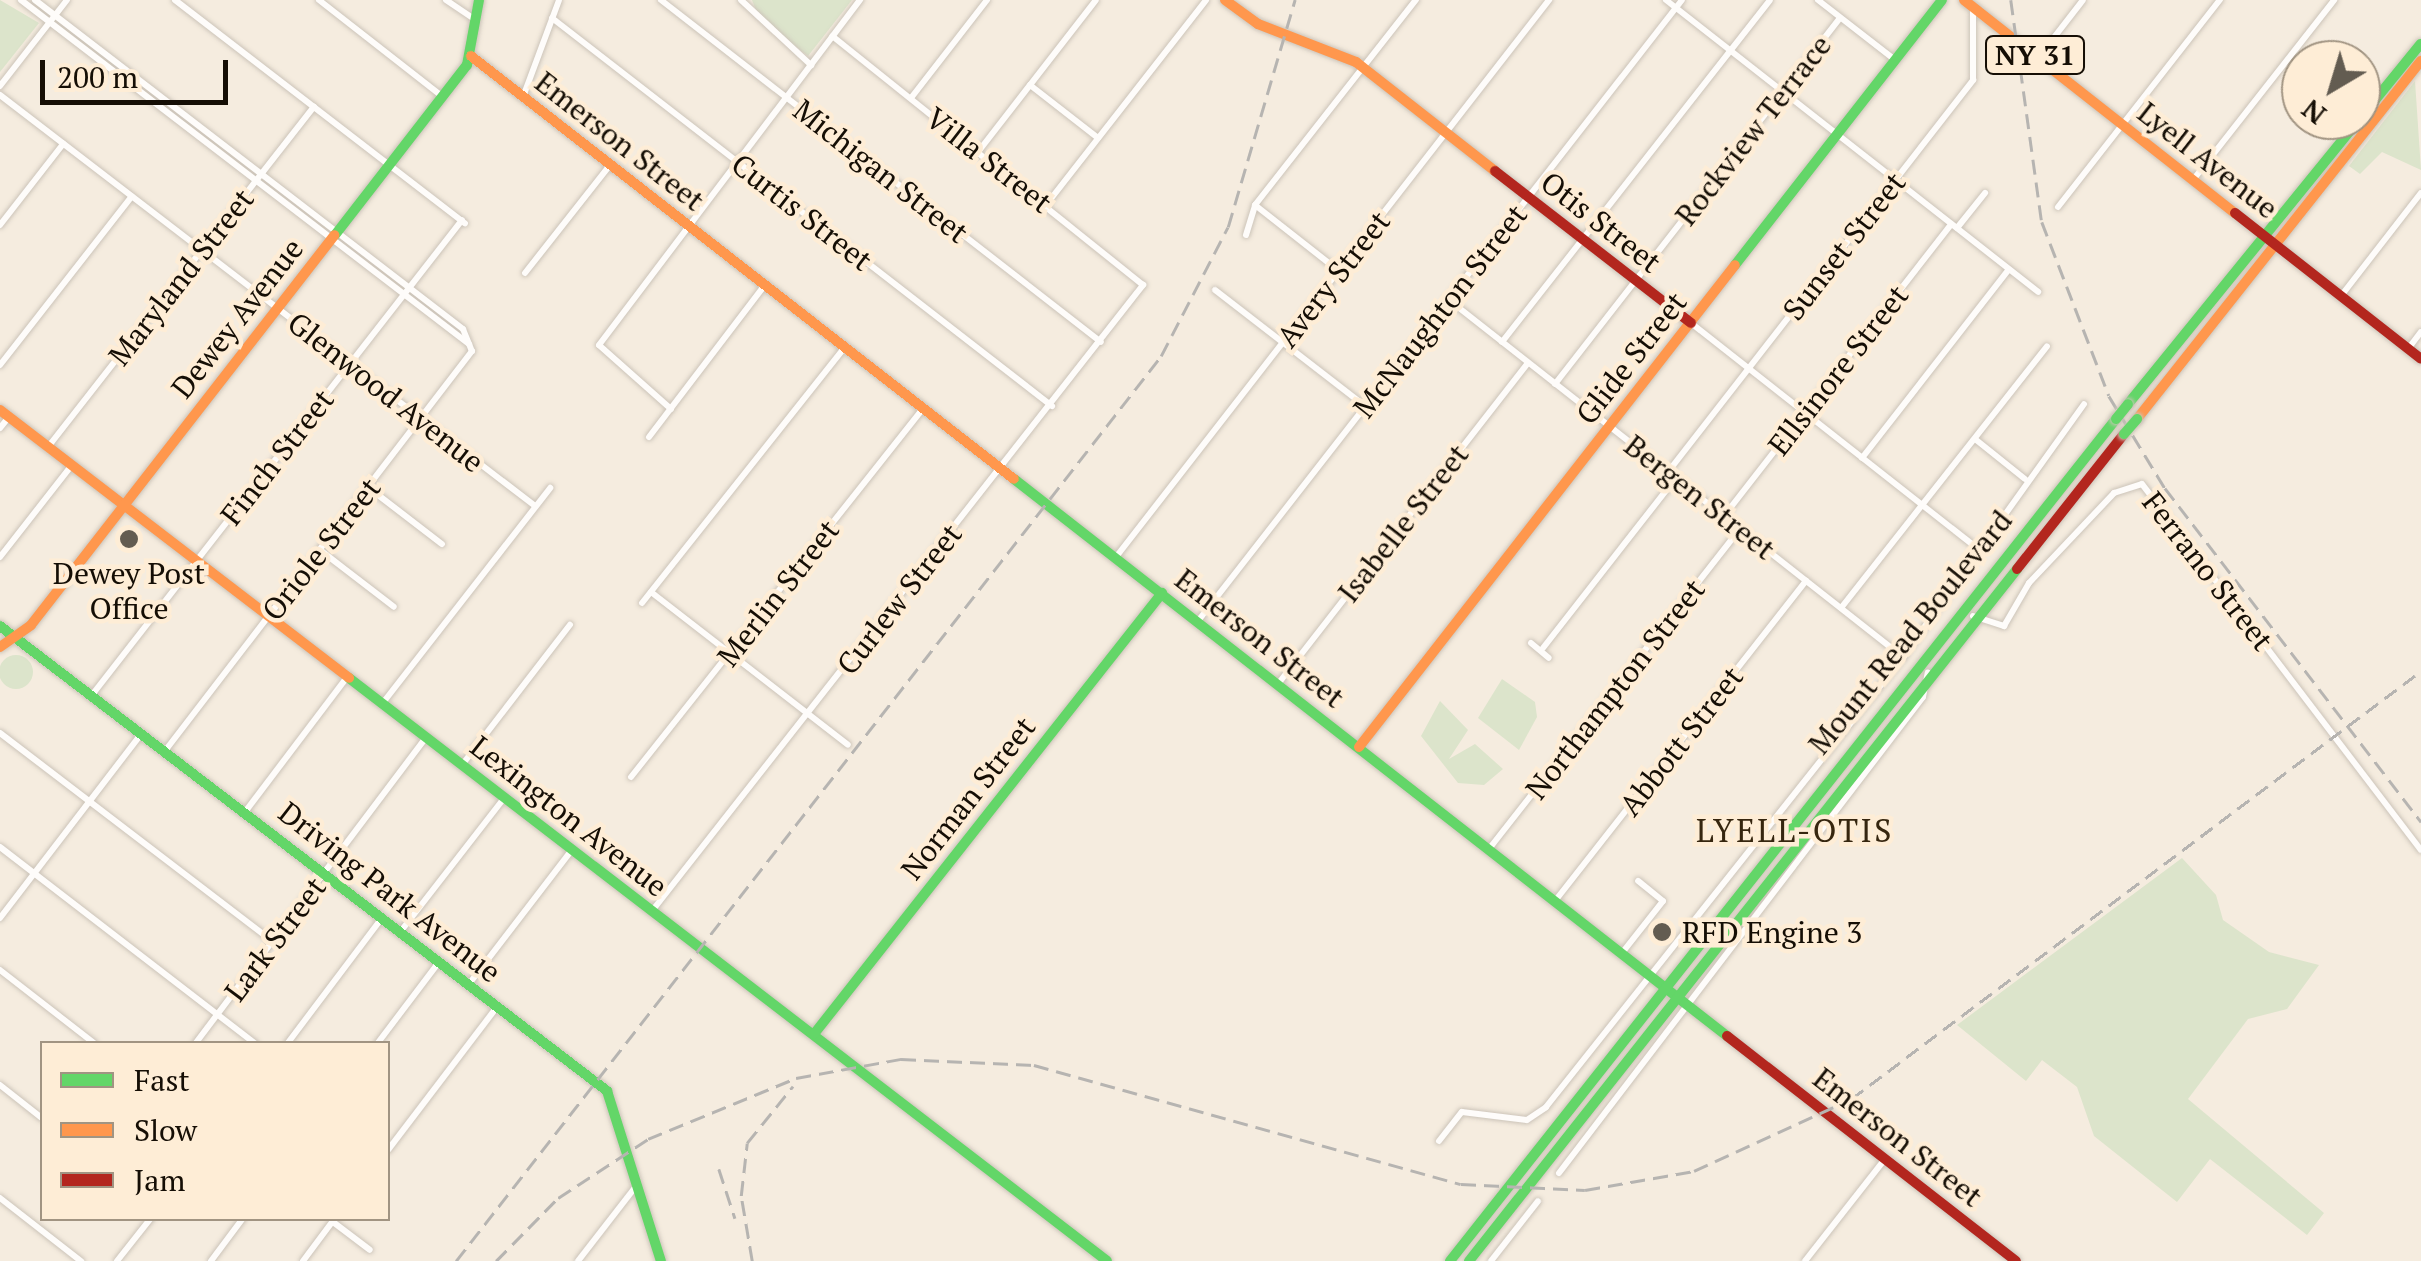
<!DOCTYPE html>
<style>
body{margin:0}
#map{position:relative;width:2421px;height:1261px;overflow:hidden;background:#f5ecdf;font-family:"PT Serif",serif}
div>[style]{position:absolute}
.green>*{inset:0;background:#dce4cb}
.round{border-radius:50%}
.roads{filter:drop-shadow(0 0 2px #ccc4b9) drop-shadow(0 0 2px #ccc4b9)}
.street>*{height:6px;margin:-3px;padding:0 3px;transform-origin:3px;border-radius:3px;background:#fefcfa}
.fast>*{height:10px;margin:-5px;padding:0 5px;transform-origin:5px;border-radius:5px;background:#63d668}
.slow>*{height:10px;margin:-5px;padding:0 5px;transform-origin:5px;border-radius:5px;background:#ff974d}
.jam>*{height:10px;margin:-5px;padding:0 5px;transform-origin:5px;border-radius:5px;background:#b3261e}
.rail>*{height:2.5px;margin-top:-1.25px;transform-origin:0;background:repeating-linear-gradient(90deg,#b6b4b1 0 15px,transparent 0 23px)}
.bridges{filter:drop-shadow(0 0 2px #ccc4b9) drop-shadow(0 0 2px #ccc4b9)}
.fast-bridge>*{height:10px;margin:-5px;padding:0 5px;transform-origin:5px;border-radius:5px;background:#63d668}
.dots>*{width:28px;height:28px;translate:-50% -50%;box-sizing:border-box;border:5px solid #feedd6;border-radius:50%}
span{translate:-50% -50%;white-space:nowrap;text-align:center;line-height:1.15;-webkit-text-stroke:9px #feedd6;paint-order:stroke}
.shield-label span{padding:2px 8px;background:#feedd6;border:2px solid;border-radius:8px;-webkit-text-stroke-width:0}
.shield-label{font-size:28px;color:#150e05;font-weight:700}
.street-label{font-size:30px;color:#150e05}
.poi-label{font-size:30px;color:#150e05}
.left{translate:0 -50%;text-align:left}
.neighbourhood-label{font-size:32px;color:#36260f;letter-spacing:2.5px}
.legend{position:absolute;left:40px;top:1041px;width:350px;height:180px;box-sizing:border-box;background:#feedd6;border:2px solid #a19482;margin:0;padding:12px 18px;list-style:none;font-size:30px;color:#150e05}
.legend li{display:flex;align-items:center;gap:20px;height:50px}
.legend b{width:50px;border:2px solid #a19482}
.north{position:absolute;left:2281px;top:40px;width:100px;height:100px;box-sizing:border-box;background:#feedd6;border:2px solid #a19482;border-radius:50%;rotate:218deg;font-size:28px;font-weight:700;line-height:40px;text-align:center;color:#150e05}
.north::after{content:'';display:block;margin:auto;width:35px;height:45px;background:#635c51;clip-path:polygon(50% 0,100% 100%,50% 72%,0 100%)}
.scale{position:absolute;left:40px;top:60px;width:188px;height:45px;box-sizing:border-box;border:5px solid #150e05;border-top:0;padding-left:12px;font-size:30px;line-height:35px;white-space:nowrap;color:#150e05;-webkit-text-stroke:8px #feedd6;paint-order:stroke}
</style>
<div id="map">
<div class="green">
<i style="clip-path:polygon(0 0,39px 23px,0 72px)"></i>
<i style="clip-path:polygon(752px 0,852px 0,808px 56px,759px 18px)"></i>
<i style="clip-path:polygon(2415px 81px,2421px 170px,2382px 152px,2360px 174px,2349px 166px)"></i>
<i class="round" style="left:-1px;top:655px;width:34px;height:34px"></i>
<i style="clip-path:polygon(1502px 679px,1535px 702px,1537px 717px,1519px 750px,1478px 718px)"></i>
<i style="clip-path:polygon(1440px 701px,1468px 730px,1449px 759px,1475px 744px,1503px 769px,1484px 785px,1458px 783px,1421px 736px)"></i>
<i style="clip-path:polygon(2182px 858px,2216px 895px,2223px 920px,2269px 952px,2319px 965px,2287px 1009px,2248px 1019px,2188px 1099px,2324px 1213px,2307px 1235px,2210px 1159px,2177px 1202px,2094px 1136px,2077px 1087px,2042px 1060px,2026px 1081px,1957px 1025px)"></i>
</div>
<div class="roads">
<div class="street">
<i style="left:21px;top:0;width:565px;rotate:37.52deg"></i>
<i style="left:35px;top:0;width:540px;rotate:37.55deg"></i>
<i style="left:463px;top:329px;width:24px;rotate:68deg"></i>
<i style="left:472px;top:351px;width:504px;rotate:127.51deg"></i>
<i style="left:175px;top:0;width:366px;rotate:37.6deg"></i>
<i style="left:319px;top:0;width:156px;rotate:38deg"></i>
<i style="left:446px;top:0;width:36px;rotate:34deg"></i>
<i style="left:661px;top:0;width:557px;rotate:37.86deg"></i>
<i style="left:741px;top:0;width:96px;rotate:42.9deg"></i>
<i style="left:1666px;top:0;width:473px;rotate:38.1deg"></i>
<i style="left:1818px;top:0;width:98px;rotate:37.9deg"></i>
<i style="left:552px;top:18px;width:633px;rotate:37.81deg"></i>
<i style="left:2038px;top:58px;width:73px;rotate:-52.2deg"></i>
<i style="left:1030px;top:85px;width:86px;rotate:37.9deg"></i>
<i style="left:0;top:86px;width:109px;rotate:-52.1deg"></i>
<i style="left:0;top:95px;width:675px;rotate:37.53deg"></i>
<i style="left:523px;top:97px;width:103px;rotate:-69.6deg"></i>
<i style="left:911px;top:98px;width:124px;rotate:-52.2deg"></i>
<i style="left:978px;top:152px;width:192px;rotate:-52.2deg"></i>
<i style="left:2193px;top:180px;width:229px;rotate:-51.9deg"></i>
<i style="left:1046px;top:205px;width:260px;rotate:-52deg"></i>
<i style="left:1255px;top:205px;width:107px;rotate:38.2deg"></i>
<i style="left:2058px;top:207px;width:263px;rotate:-52deg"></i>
<i style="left:0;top:225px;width:103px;rotate:-52.1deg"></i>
<i style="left:1957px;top:228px;width:45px;rotate:-51.3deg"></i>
<i style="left:1246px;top:235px;width:31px;rotate:-73deg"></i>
<i style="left:1255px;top:205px;width:261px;rotate:-51.9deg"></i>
<i style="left:525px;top:273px;width:137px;rotate:-51.8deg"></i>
<i style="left:1215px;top:290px;width:190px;rotate:37.7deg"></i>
<i style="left:2341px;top:296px;width:130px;rotate:-52.2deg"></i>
<i style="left:1449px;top:300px;width:578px;rotate:38.18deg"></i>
<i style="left:1691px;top:323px;width:365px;rotate:38.2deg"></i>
<i style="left:1502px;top:342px;width:434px;rotate:-51.9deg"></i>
<i style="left:2408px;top:349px;width:21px;rotate:-53deg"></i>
<i style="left:0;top:365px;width:214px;rotate:-52deg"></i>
<i style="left:1555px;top:384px;width:464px;rotate:-52.1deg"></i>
<i style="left:671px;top:409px;width:96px;rotate:-138.4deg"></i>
<i style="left:599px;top:345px;width:433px;rotate:-52.9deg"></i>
<i style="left:0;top:428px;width:14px;rotate:-51deg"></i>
<i style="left:649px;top:437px;width:191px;rotate:-52.7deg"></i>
<i style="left:1975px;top:439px;width:64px;rotate:38.7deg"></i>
<i style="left:48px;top:447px;width:432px;rotate:-52deg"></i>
<i style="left:1862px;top:458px;width:239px;rotate:-52.1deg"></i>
<i style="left:1668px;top:472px;width:497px;rotate:-52.1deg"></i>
<i style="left:1973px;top:80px;width:72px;rotate:-90deg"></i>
<i style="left:369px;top:488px;width:92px;rotate:37.5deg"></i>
<i style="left:1724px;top:516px;width:370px;rotate:-52.1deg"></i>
<i style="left:320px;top:550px;width:93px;rotate:37.6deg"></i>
<i style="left:0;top:557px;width:117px;rotate:-52deg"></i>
<i style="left:1116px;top:557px;width:706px;rotate:-52.14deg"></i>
<i style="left:651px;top:592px;width:249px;rotate:37.8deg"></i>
<i style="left:642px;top:603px;width:325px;rotate:-51.6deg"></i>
<i style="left:1841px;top:608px;width:333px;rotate:-51.8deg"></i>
<i style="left:1973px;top:616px;width:33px;rotate:18deg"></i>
<i style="left:2004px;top:626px;width:50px;rotate:-59.8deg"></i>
<i style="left:2029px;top:583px;width:124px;rotate:-46.6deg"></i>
<i style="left:2114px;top:493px;width:29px;rotate:-18deg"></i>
<i style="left:2142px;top:484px;width:460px;rotate:52.7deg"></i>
<i style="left:1198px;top:621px;width:787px;rotate:-52.07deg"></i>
<i style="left:1531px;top:643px;width:23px;rotate:40deg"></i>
<i style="left:1543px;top:648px;width:216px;rotate:-52deg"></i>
<i style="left:1278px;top:684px;width:407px;rotate:-52.1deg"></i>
<i style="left:92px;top:695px;width:602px;rotate:-52.08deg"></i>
<i style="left:382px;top:704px;width:274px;rotate:-52.1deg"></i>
<i style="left:0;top:733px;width:344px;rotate:37.4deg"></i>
<i style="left:462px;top:765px;width:177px;rotate:-52.4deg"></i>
<i style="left:631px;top:777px;width:470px;rotate:-51.6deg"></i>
<i style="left:245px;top:812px;width:169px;rotate:-52.9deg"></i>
<i style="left:0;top:847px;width:323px;rotate:37.6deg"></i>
<i style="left:1489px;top:849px;width:407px;rotate:-51.9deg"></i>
<i style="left:1555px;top:901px;width:407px;rotate:-51.9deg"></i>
<i style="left:652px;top:911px;width:796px;rotate:-51.89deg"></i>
<i style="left:1143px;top:285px;width:398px;rotate:-141.3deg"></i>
<i style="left:0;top:918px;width:233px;rotate:-52.5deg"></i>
<i style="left:401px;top:931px;width:168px;rotate:-52.2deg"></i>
<i style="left:1622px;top:953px;width:66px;rotate:-51.7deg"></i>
<i style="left:1663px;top:901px;width:32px;rotate:-141deg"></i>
<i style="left:0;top:970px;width:120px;rotate:37.9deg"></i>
<i style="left:469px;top:984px;width:169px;rotate:-52.5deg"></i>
<i style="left:195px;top:1044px;width:383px;rotate:-53deg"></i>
<i style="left:287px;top:1044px;width:158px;rotate:-53deg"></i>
<i style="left:377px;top:1044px;width:103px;rotate:-52.9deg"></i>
<i style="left:0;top:1085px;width:53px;rotate:38.2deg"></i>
<i style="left:1439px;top:1141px;width:37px;rotate:-52deg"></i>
<i style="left:1462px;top:1112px;width:65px;rotate:7deg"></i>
<i style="left:1527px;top:1120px;width:23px;rotate:-34deg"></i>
<i style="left:1546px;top:1107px;width:574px;rotate:-51.57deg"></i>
<i style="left:1903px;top:657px;width:311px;rotate:-54.4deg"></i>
<i style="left:388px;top:1150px;width:180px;rotate:-52.7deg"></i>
<i style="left:1559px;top:1173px;width:599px;rotate:-52.59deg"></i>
<i style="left:1923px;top:697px;width:25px;rotate:-79deg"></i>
<i style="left:0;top:1198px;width:103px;rotate:37.9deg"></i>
<i style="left:333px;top:1222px;width:46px;rotate:37.1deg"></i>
<i style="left:117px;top:1261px;width:55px;rotate:-51.7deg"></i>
<i style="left:211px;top:1261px;width:54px;rotate:-53.3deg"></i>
<i style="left:303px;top:1261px;width:54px;rotate:-53.3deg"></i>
<i style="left:578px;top:1261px;width:96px;rotate:-52.2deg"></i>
<i style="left:1491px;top:1261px;width:76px;rotate:-51.9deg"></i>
<i style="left:1805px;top:1261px;width:130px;rotate:-51.9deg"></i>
</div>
<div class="fast">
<i style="left:335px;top:235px;width:215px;rotate:-52.2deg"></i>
<i style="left:467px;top:65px;width:66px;rotate:-79.5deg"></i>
<i style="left:1735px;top:265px;width:336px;rotate:-52deg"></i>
<i style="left:2128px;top:404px;width:464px;rotate:-50.9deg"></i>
<i style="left:1014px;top:479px;width:905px;rotate:38deg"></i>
<i style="left:0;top:626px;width:765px;rotate:37.45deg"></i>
<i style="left:607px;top:1091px;width:178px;rotate:72.4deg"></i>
<i style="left:349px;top:678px;width:956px;rotate:37.56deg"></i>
<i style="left:814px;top:1034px;width:562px;rotate:-51.72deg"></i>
<i style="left:1450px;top:1261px;width:1074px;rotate:-51.66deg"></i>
<i style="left:1469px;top:1261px;width:883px;rotate:-51.62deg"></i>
</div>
<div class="slow">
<i style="left:1225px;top:0;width:41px;rotate:36deg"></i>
<i style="left:1258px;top:24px;width:105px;rotate:21.2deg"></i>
<i style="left:1356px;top:62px;width:177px;rotate:38.1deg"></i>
<i style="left:1964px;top:0;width:345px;rotate:38.2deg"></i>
<i style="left:471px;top:56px;width:688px;rotate:37.92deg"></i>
<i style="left:0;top:410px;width:440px;rotate:37.5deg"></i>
<i style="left:2137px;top:419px;width:457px;rotate:-51.6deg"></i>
<i style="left:0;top:647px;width:38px;rotate:-35deg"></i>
<i style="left:31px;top:625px;width:494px;rotate:-52.1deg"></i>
<i style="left:1359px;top:747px;width:611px;rotate:-52.04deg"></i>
</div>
<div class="jam">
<i style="left:1495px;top:171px;width:248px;rotate:37.8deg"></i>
<i style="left:2235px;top:213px;width:236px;rotate:38.1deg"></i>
<i style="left:2017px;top:569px;width:172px;rotate:-51.6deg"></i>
<i style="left:1727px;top:1036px;width:366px;rotate:37.9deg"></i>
</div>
</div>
<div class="rail">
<i style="left:2011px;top:0;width:224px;rotate:82.1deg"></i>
<i style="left:2042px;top:222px;width:186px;rotate:68.9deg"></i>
<i style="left:2109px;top:396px;width:108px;rotate:58.7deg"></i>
<i style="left:2165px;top:488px;width:421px;rotate:52.5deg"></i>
<i style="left:719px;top:1169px;width:52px;rotate:71.9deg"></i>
<i style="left:456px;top:1261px;width:1147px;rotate:-52.08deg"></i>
<i style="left:1161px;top:356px;width:145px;rotate:-62.6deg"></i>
<i style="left:1228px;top:227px;width:237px;rotate:-73.6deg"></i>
<i style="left:496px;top:1261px;width:88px;rotate:-45.5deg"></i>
<i style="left:558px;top:1198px;width:108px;rotate:-33.2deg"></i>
<i style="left:648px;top:1139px;width:160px;rotate:-22.4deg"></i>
<i style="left:796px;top:1078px;width:107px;rotate:-10.3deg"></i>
<i style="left:901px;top:1059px;width:133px;rotate:2.6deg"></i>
<i style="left:1034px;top:1065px;width:443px;rotate:15.6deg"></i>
<i style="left:1461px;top:1184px;width:124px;rotate:2.8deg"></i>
<i style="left:1585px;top:1190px;width:111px;rotate:-9.9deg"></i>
<i style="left:1694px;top:1171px;width:173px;rotate:-24.6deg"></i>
<i style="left:1851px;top:1099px;width:713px;rotate:-36.9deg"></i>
<i style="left:752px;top:1261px;width:66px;rotate:-99.6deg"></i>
<i style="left:741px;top:1196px;width:53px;rotate:-83.5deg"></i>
<i style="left:747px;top:1143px;width:73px;rotate:-51.1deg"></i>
</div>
<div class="bridges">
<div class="fast-bridge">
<i style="left:2116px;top:419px;width:19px;rotate:-51deg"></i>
<i style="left:2124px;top:434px;width:20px;rotate:-49deg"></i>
</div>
</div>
<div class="dots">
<i style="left:129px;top:539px;background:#635c51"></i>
<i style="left:1662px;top:932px;background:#635c51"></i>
</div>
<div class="shield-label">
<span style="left:2035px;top:55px">NY 31</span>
</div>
<div class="street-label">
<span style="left:1753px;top:130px;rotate:-52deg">Rockview Terrace</span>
<span style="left:620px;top:141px;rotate:38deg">Emerson Street</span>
<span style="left:989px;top:160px;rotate:38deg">Villa Street</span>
<span style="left:2208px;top:160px;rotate:38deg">Lyell Avenue</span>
<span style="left:881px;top:171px;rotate:38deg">Michigan Street</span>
<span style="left:802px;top:212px;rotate:38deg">Curtis Street</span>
<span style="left:1601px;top:222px;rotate:38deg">Otis Street</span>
<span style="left:1844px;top:246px;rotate:-52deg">Sunset Street</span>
<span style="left:181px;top:277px;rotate:-52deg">Maryland Street</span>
<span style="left:1333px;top:279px;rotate:-52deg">Avery Street</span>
<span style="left:1440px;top:311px;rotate:-52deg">McNaughton Street</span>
<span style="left:237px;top:318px;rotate:-52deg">Dewey Avenue</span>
<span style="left:1631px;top:358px;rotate:-52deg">Glide Street</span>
<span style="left:1838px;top:370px;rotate:-52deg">Ellsinore Street</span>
<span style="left:386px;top:392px;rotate:38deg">Glenwood Avenue</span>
<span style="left:277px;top:457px;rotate:-52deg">Finch Street</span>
<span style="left:1700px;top:497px;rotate:38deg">Bergen Street</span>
<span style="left:1403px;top:523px;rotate:-52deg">Isabelle Street</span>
<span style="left:321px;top:549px;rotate:-52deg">Oriole Street</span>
<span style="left:2208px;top:571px;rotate:52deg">Ferrano Street</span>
<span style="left:778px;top:593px;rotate:-52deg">Merlin Street</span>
<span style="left:899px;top:599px;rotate:-52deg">Curlew Street</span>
<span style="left:1910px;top:632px;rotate:-51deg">Mount Read Boulevard</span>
<span style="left:1260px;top:638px;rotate:38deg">Emerson Street</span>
<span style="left:1615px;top:689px;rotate:-52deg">Northampton Street</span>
<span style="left:1681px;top:741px;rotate:-52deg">Abbott Street</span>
<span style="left:968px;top:798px;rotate:-52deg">Norman Street</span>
<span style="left:569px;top:816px;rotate:38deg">Lexington Avenue</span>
<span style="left:390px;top:892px;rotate:38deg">Driving Park Avenue</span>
<span style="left:275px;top:939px;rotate:-53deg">Lark Street</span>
<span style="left:1898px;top:1137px;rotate:38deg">Emerson Street</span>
</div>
<div class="poi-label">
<span style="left:129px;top:590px">Dewey Post<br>Office</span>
<span class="left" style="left:1682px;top:932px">RFD Engine 3</span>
</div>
<div class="neighbourhood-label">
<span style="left:1795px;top:830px">LYELL-OTIS</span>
</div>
<ul class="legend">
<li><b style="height:12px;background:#63d668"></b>Fast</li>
<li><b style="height:12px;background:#ff974d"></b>Slow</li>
<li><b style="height:12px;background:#b3261e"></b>Jam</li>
</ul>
<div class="north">N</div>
<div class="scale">200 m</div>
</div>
